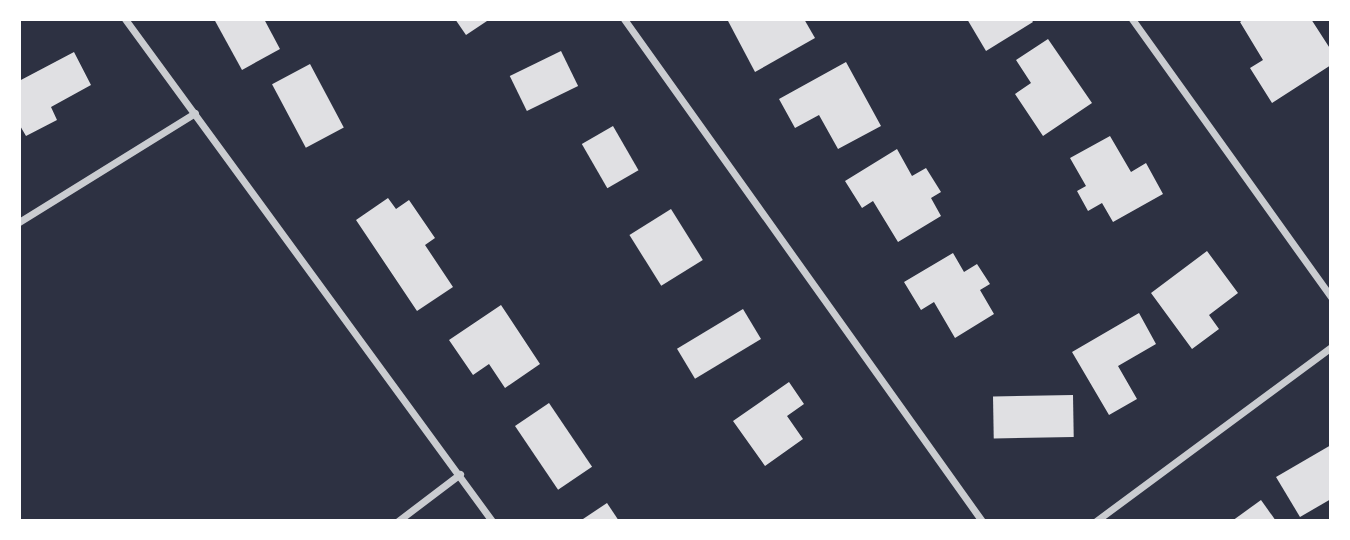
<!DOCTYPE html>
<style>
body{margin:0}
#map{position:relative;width:1350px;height:540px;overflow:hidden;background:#2d3142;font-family:"IBM Plex Serif",serif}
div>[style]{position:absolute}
.building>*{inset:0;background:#e0e0e3;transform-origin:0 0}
.minor>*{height:7px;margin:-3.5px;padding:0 3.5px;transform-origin:3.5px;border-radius:3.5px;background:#caccd0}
span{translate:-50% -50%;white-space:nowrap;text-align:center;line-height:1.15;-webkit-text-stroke:7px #fff;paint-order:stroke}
.frame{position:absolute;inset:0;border:21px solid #fff;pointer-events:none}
</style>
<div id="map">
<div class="building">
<i style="clip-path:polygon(214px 19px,264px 19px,280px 49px,242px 70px)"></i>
<i style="clip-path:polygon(455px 19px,490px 19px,466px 35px)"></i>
<i style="clip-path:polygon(727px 19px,804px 19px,815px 38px,755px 72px)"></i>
<i style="clip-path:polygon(967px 19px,1031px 19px,1033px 22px,986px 51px)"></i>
<i style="clip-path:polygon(1244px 19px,1311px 19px,1331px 50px,1331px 65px,1272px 103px,1250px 68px,1263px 60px,1240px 22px)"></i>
<i style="clip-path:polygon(1048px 39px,1092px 103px,1043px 136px,1015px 94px,1031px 83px,1016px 60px)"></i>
<i style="left:561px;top:51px;width:39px;height:57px;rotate:64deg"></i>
<i style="clip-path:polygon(74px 52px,91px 85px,51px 107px,57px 120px,26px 136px,19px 124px,19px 81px)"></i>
<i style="clip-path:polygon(846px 62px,881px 126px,838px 149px,819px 115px,795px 128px,779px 99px)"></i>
<i style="left:310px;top:64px;width:72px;height:43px;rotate:62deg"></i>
<i style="left:613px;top:126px;width:51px;height:36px;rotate:60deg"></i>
<i style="clip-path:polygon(1110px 136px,1131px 172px,1146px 163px,1163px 194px,1113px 222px,1102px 203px,1088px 211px,1077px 191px,1086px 186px,1070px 158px)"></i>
<i style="clip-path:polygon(897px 149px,912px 176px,926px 168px,941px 192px,931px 198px,941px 216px,898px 242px,873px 201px,862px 208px,845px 181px)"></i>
<i style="clip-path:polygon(388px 198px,396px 209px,409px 200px,435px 238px,425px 245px,453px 287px,417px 311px,356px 220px)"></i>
<i style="left:671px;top:209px;width:60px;height:49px;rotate:58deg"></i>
<i style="clip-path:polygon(1207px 251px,1238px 293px,1209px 315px,1219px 329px,1192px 349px,1151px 293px)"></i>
<i style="clip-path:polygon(953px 253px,964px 272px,977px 264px,990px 284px,980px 290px,994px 314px,955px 338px,934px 302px,921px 310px,904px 282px)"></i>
<i style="clip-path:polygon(501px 305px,540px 364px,505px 388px,489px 364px,473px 375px,449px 340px)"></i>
<i style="left:743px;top:309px;width:35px;height:77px;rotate:59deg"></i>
<i style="clip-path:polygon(1139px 313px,1156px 344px,1118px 366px,1137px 399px,1109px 415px,1072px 352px)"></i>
<i style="clip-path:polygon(789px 382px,804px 404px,787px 416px,803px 439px,765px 466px,733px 421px)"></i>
<i style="left:1073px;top:395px;width:42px;height:80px;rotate:89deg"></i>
<i style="left:549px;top:403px;width:77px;height:41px;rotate:56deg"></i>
<i style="clip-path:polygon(1331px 445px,1331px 499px,1300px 517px,1276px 477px)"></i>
<i style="clip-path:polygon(1261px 500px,1276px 521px,1232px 521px)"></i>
<i style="clip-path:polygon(607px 503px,619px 521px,580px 521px)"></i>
</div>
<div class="minor">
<i style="left:125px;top:19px;width:622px;rotate:53.83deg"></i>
<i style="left:624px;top:19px;width:617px;rotate:54.51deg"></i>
<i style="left:1132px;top:19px;width:342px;rotate:54.4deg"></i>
<i style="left:19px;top:222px;width:207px;rotate:-31.8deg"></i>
<i style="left:398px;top:521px;width:78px;rotate:-37.2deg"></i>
<i style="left:1096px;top:521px;width:292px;rotate:-36.5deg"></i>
</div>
<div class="frame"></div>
</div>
